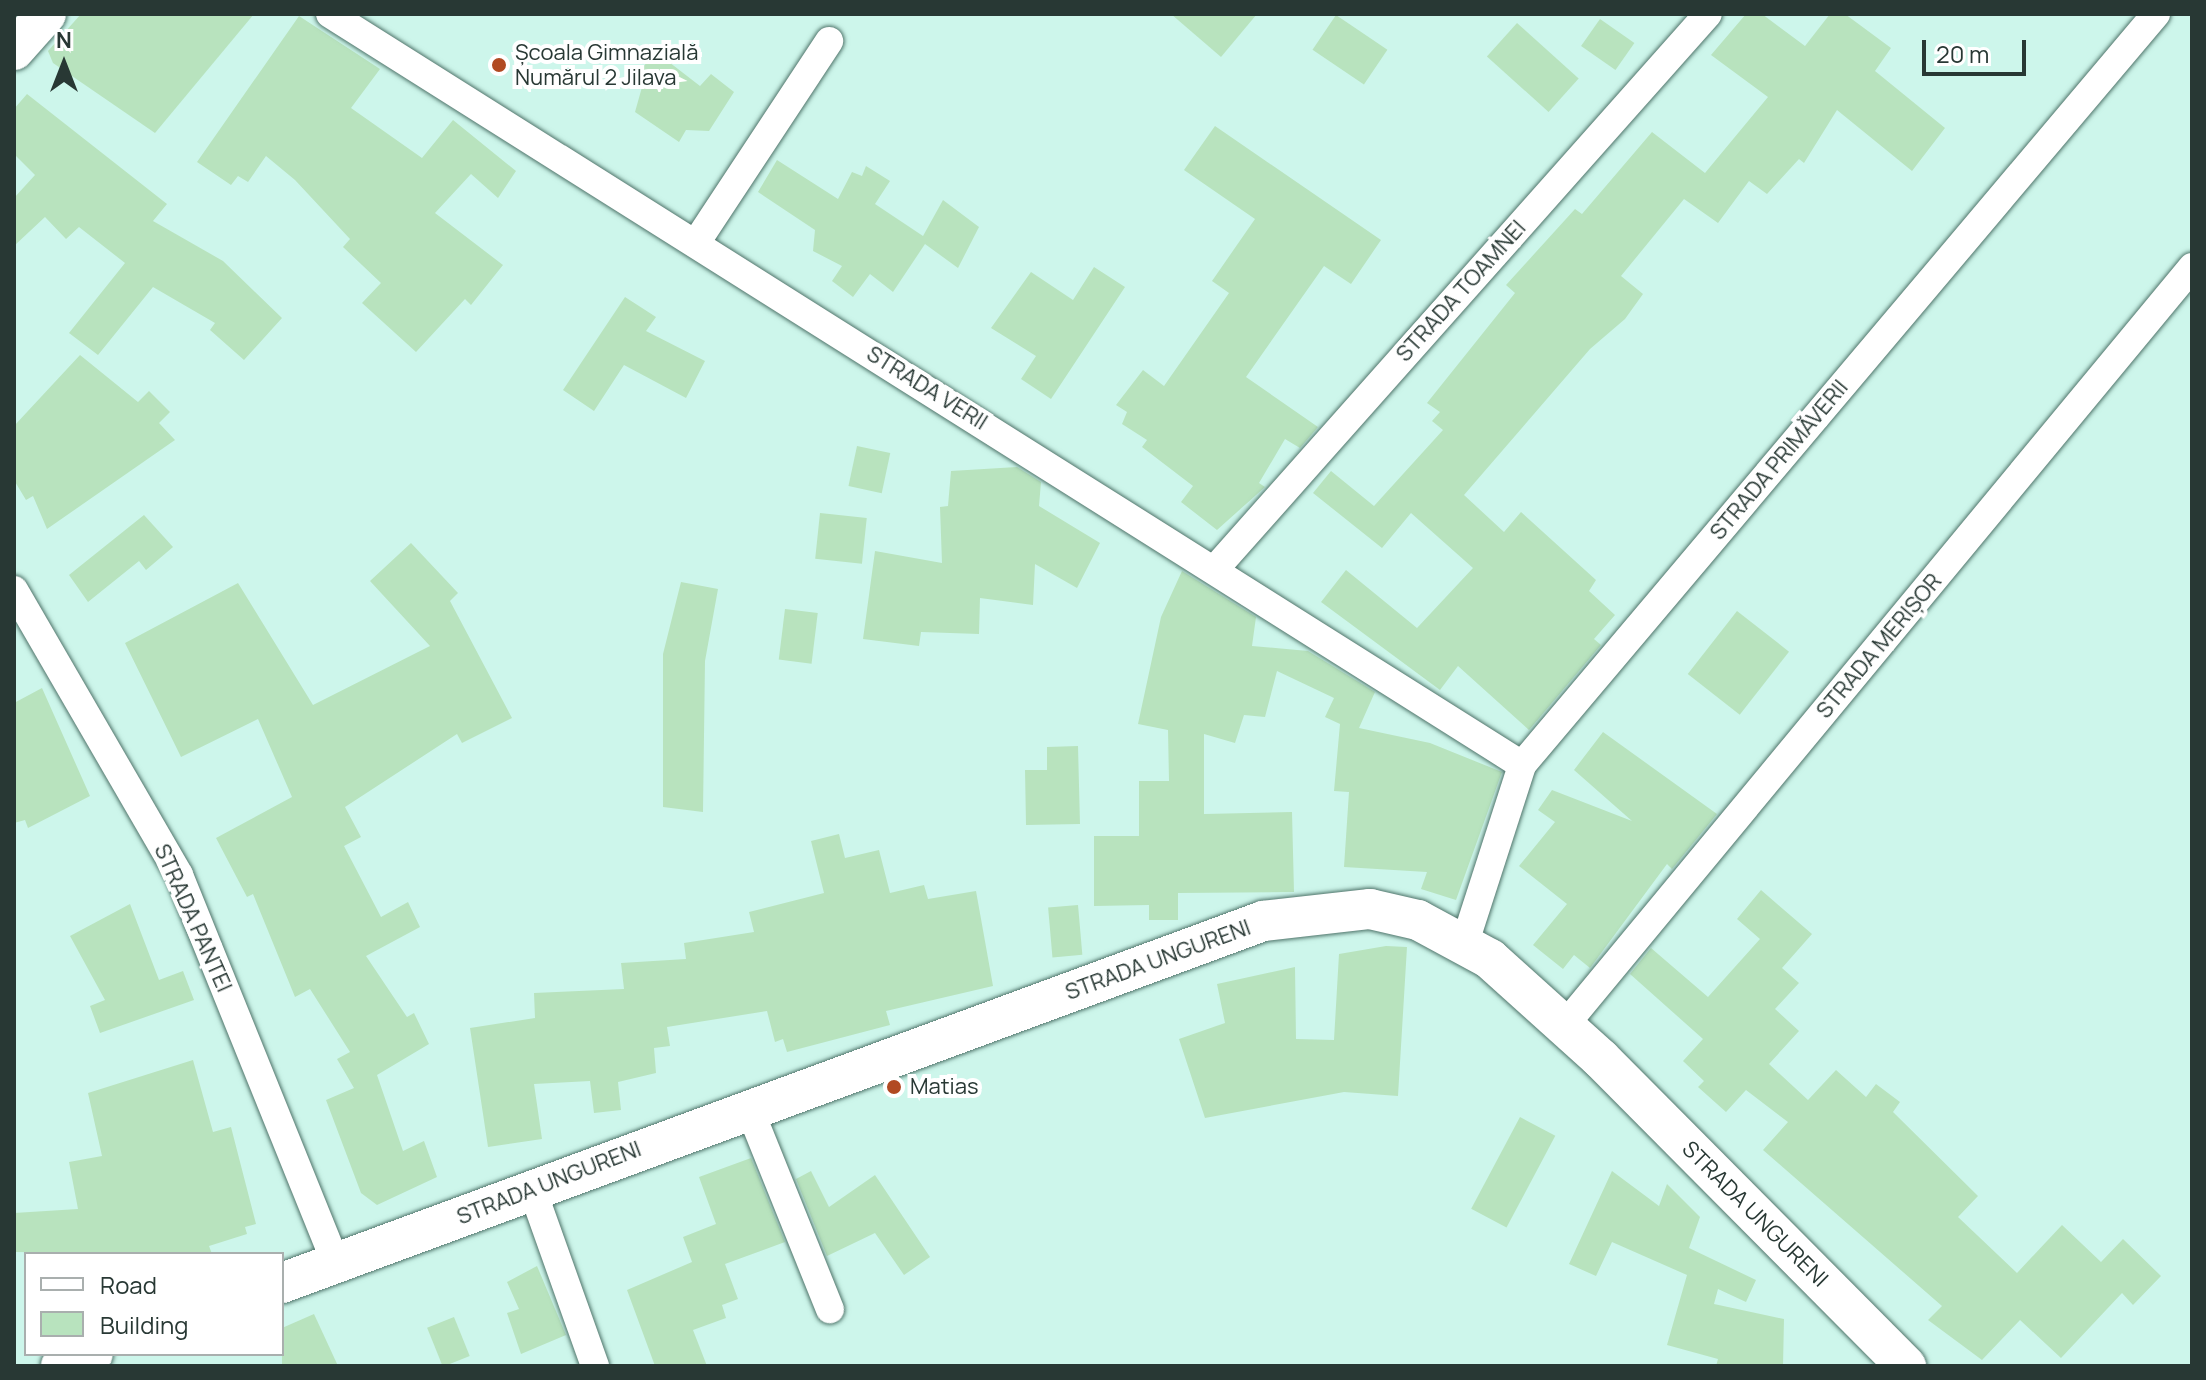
<!DOCTYPE html>
<meta charset="utf-8">
<style>
body{margin:0}
#map{position:relative;width:2206px;height:1380px;overflow:hidden;background:#cdf6eb;font-family:Manrope,sans-serif}
div>[style]{position:absolute}
.building>*{inset:0;background:#b8e3be;transform-origin:0 0}
.roads{filter:drop-shadow(0 0 2px #4f746a) drop-shadow(0 0 2px #4f746a)}
.street>*{height:28px;margin:-14px;padding:0 14px;transform-origin:14px;border-radius:14px;background:#fff}
.secondary>*{height:40px;margin:-20px;padding:0 20px;transform-origin:20px;border-radius:20px;background:#fff}
.dots>*{width:22px;height:22px;translate:-50% -50%;box-sizing:border-box;border:4px solid #fff;border-radius:50%}
span{translate:-50% -50%;white-space:nowrap;text-align:center;line-height:1.15;-webkit-text-stroke:8px #fff;paint-order:stroke}
.poi-label{font-size:22px;color:#283834}
.left{translate:0 -50%;text-align:left}
.street-label{font-size:22px;color:#283834}
.frame{position:absolute;inset:0;border:16px solid #283834;pointer-events:none}
.legend{position:absolute;left:24px;top:1252px;width:260px;height:104px;box-sizing:border-box;background:#fff;border:2px solid #a9afae;margin:0;padding:10px 14px;list-style:none;font-size:24px;color:#283834}
.legend li{display:flex;align-items:center;gap:16px;height:40px}
.legend b{width:40px;border:2px solid #a9afae}
.north{position:absolute;left:24px;top:24px;width:80px;height:80px;-webkit-text-stroke:6px #fff;paint-order:stroke;rotate:0deg;font-size:22px;font-weight:700;line-height:32px;text-align:center;color:#283834}
.north::after{content:'';display:block;margin:auto;width:28px;height:36px;background:#283834;clip-path:polygon(50% 0,100% 100%,50% 72%,0 100%)}
.scale{position:absolute;left:1922px;top:40px;width:104px;height:36px;box-sizing:border-box;border:4px solid #283834;border-top:0;padding-left:10px;font-size:24px;line-height:28px;white-space:nowrap;color:#283834;-webkit-text-stroke:6px #fff;paint-order:stroke}
</style>
<div id="map">
<div class="building">
<i style="clip-path:polygon(81px 14px,254px 14px,155px 133px,53px 63px,48px 51px)"></i>
<i style="clip-path:polygon(1171px 14px,1257px 14px,1221px 57px)"></i>
<i style="clip-path:polygon(1746px 14px,1762px 14px,1805px 46px,1830px 14px,1845px 14px,1891px 48px,1875px 71px,1945px 128px,1912px 171px,1837px 110px,1804px 163px,1799px 159px,1767px 194px,1749px 181px,1718px 223px,1684px 199px,1621px 276px,1643px 294px,1625px 319px,1590px 349px,1464px 495px,1504px 532px,1521px 512px,1596px 580px,1589px 591px,1615px 615px,1594px 639px,1601px 645px,1529px 730px,1458px 666px,1440px 690px,1321px 602px,1346px 570px,1417px 628px,1473px 568px,1411px 513px,1382px 548px,1313px 493px,1331px 471px,1374px 506px,1443px 430px,1432px 421px,1440px 412px,1427px 403px,1515px 293px,1506px 285px,1575px 209px,1582px 214px,1652px 132px,1705px 173px,1768px 97px,1711px 55px)"></i>
<i style="left:1336px;top:15px;width:62px;height:42px;rotate:34deg"></i>
<i style="clip-path:polygon(299px 16px,380px 69px,351px 108px,422px 158px,453px 120px,516px 171px,498px 198px,471px 174px,435px 213px,503px 265px,471px 305px,465px 299px,416px 352px,362px 303px,381px 283px,343px 247px,350px 239px,295px 180px,266px 156px,248px 182px,238px 176px,231px 185px,197px 162px)"></i>
<i style="left:1600px;top:19px;width:42px;height:33px;rotate:35deg"></i>
<i style="left:1517px;top:23px;width:83px;height:45px;rotate:42deg"></i>
<i style="clip-path:polygon(656px 52px,700px 86px,711px 74px,734px 92px,709px 131px,686px 130px,679px 142px,635px 112px,644px 80px,635px 76px)"></i>
<i style="clip-path:polygon(27px 94px,167px 204px,153px 221px,223px 261px,282px 318px,244px 360px,210px 330px,215px 323px,153px 287px,98px 355px,69px 333px,125px 263px,79px 227px,66px 239px,45px 217px,14px 246px,14px 198px,35px 175px,14px 154px,14px 109px)"></i>
<i style="clip-path:polygon(1215px 126px,1381px 240px,1351px 284px,1324px 266px,1246px 377px,1318px 427px,1300px 448px,1285px 439px,1259px 483px,1265px 487px,1217px 530px,1181px 502px,1193px 486px,1142px 447px,1147px 440px,1122px 424px,1127px 412px,1116px 405px,1143px 370px,1164px 386px,1229px 293px,1212px 281px,1255px 219px,1184px 170px)"></i>
<i style="clip-path:polygon(777px 160px,838px 199px,852px 172px,862px 176px,866px 166px,890px 181px,875px 204px,923px 236px,943px 200px,979px 227px,958px 268px,925px 244px,893px 292px,870px 274px,853px 297px,832px 281px,842px 266px,813px 251px,815px 230px,758px 192px)"></i>
<i style="clip-path:polygon(1094px 267px,1125px 287px,1051px 399px,1021px 379px,1036px 356px,991px 328px,1031px 272px,1073px 300px)"></i>
<i style="clip-path:polygon(625px 297px,656px 317px,646px 331px,705px 361px,686px 398px,624px 365px,594px 411px,563px 390px)"></i>
<i style="clip-path:polygon(80px 355px,138px 402px,149px 391px,170px 412px,159px 423px,175px 440px,47px 529px,33px 496px,26px 500px,14px 480px,14px 426px)"></i>
<i style="left:857px;top:446px;width:34px;height:41px;rotate:12deg"></i>
<i style="clip-path:polygon(1017px 467px,1041px 482px,1039px 506px,1100px 543px,1077px 588px,1035px 564px,1033px 605px,980px 598px,979px 634px,921px 632px,919px 646px,863px 639px,875px 551px,942px 563px,940px 507px,948px 506px,951px 471px)"></i>
<i style="left:820px;top:513px;width:47px;height:46px;rotate:6deg"></i>
<i style="clip-path:polygon(144px 515px,173px 547px,146px 570px,139px 561px,88px 602px,69px 575px)"></i>
<i style="clip-path:polygon(411px 543px,458px 593px,450px 601px,512px 718px,462px 743px,457px 734px,345px 807px,361px 837px,344px 846px,381px 917px,408px 902px,420px 927px,366px 956px,407px 1017px,414px 1013px,429px 1044px,377px 1075px,403px 1151px,424px 1141px,437px 1177px,377px 1205px,361px 1193px,326px 1100px,354px 1088px,337px 1059px,350px 1052px,310px 989px,295px 997px,253px 894px,247px 897px,216px 838px,292px 797px,258px 719px,181px 757px,125px 643px,238px 583px,313px 705px,430px 646px,370px 581px)"></i>
<i style="clip-path:polygon(1182px 571px,1256px 617px,1252px 646px,1308px 651px,1375px 692px,1359px 728px,1430px 743px,1502px 772px,1456px 900px,1421px 889px,1427px 872px,1344px 867px,1349px 792px,1334px 791px,1340px 724px,1325px 717px,1334px 698px,1277px 671px,1265px 717px,1244px 715px,1235px 743px,1204px 734px,1204px 814px,1292px 812px,1294px 892px,1178px 893px,1178px 920px,1149px 920px,1149px 905px,1094px 906px,1094px 836px,1139px 836px,1139px 781px,1169px 781px,1168px 730px,1138px 724px,1161px 617px)"></i>
<i style="clip-path:polygon(681px 582px,718px 589px,705px 661px,703px 812px,663px 807px,663px 654px)"></i>
<i style="left:785px;top:609px;width:33px;height:51px;rotate:7deg"></i>
<i style="left:1737px;top:611px;width:66px;height:80px;rotate:38deg"></i>
<i style="clip-path:polygon(42px 688px,90px 796px,28px 828px,25px 820px,14px 823px,14px 703px)"></i>
<i style="clip-path:polygon(1603px 732px,1717px 814px,1672px 869px,1667px 864px,1590px 968px,1574px 955px,1563px 969px,1533px 945px,1567px 904px,1519px 866px,1555px 822px,1538px 810px,1552px 790px,1632px 821px,1574px 770px)"></i>
<i style="clip-path:polygon(1078px 746px,1080px 824px,1026px 825px,1025px 770px,1047px 770px,1047px 747px)"></i>
<i style="clip-path:polygon(839px 834px,845px 858px,879px 850px,890px 893px,924px 885px,928px 899px,976px 891px,993px 986px,886px 1011px,890px 1025px,787px 1052px,783px 1039px,775px 1042px,767px 1011px,667px 1027px,670px 1046px,654px 1048px,656px 1073px,618px 1082px,621px 1110px,594px 1113px,590px 1081px,534px 1084px,542px 1139px,488px 1147px,470px 1028px,535px 1018px,534px 993px,624px 989px,621px 963px,686px 959px,684px 943px,754px 932px,749px 912px,824px 893px,811px 841px)"></i>
<i style="clip-path:polygon(1761px 890px,1812px 934px,1782px 968px,1799px 983px,1775px 1009px,1799px 1031px,1769px 1064px,1808px 1100px,1836px 1070px,1866px 1097px,1876px 1084px,1900px 1102px,1893px 1112px,1978px 1196px,1958px 1217px,2017px 1273px,2062px 1225px,2101px 1262px,2123px 1239px,2161px 1276px,2133px 1305px,2122px 1293px,2061px 1358px,2020px 1320px,1982px 1360px,1928px 1320px,1942px 1306px,1763px 1150px,1788px 1122px,1746px 1090px,1726px 1112px,1698px 1087px,1704px 1081px,1683px 1061px,1703px 1039px,1630px 974px,1651px 948px,1708px 997px,1760px 939px,1737px 919px)"></i>
<i style="clip-path:polygon(130px 904px,159px 980px,183px 971px,194px 1000px,100px 1033px,90px 1006px,105px 1000px,70px 936px)"></i>
<i style="left:1078px;top:905px;width:50px;height:30px;rotate:85deg"></i>
<i style="clip-path:polygon(1386px 946px,1407px 947px,1398px 1096px,1344px 1092px,1205px 1118px,1179px 1039px,1225px 1023px,1217px 984px,1295px 967px,1296px 1039px,1334px 1040px,1339px 954px)"></i>
<i style="clip-path:polygon(193px 1060px,213px 1132px,231px 1127px,256px 1224px,245px 1227px,247px 1234px,209px 1246px,212px 1254px,14px 1252px,14px 1213px,78px 1209px,69px 1162px,102px 1156px,88px 1093px)"></i>
<i style="left:1520px;top:1117px;width:40px;height:104px;rotate:28deg"></i>
<i style="clip-path:polygon(751px 1158px,785px 1242px,725px 1264px,738px 1299px,722px 1305px,726px 1318px,693px 1330px,707px 1366px,655px 1366px,627px 1290px,692px 1262px,683px 1237px,716px 1224px,699px 1177px)"></i>
<i style="clip-path:polygon(811px 1171px,829px 1207px,875px 1175px,930px 1257px,904px 1275px,875px 1233px,827px 1256px,796px 1179px)"></i>
<i style="clip-path:polygon(1612px 1171px,1659px 1206px,1667px 1184px,1700px 1217px,1689px 1248px,1756px 1280px,1746px 1302px,1718px 1289px,1714px 1304px,1784px 1319px,1783px 1366px,1716px 1366px,1718px 1359px,1667px 1345px,1687px 1275px,1612px 1242px,1596px 1276px,1569px 1264px)"></i>
<i style="clip-path:polygon(537px 1266px,566px 1335px,521px 1354px,507px 1313px,519px 1309px,507px 1282px)"></i>
<i style="clip-path:polygon(314px 1314px,338px 1366px,282px 1366px,282px 1328px)"></i>
<i style="left:454px;top:1317px;width:42px;height:29px;rotate:68deg"></i>
</div>
<div class="roads">
<div class="street">
<i style="left:330px;top:14px;width:1409px;rotate:32.21deg"></i>
<i style="left:696px;top:243px;width:242px;rotate:-56.6deg"></i>
<i style="left:1215px;top:569px;width:742px;rotate:-48.39deg"></i>
<i style="left:14px;top:590px;width:329px;rotate:59.9deg"></i>
<i style="left:179px;top:875px;width:419px;rotate:68deg"></i>
<i style="left:1465px;top:942px;width:186px;rotate:-72.1deg"></i>
<i style="left:1522px;top:765px;width:983px;rotate:-49.83deg"></i>
<i style="left:1565px;top:1025px;width:984px;rotate:-50.4deg"></i>
<i style="left:749px;top:1108px;width:217px;rotate:68.1deg"></i>
<i style="left:532px;top:1189px;width:188px;rotate:70.4deg"></i>
</div>
<div class="secondary">
<i style="left:14px;top:50px;width:48px;rotate:-48.4deg"></i>
<i style="left:282px;top:1283px;width:1046px;rotate:-20.25deg"></i>
<i style="left:1263px;top:921px;width:108px;rotate:-6.4deg"></i>
<i style="left:1370px;top:909px;width:49px;rotate:12.9deg"></i>
<i style="left:1418px;top:920px;width:82px;rotate:28.4deg"></i>
<i style="left:1490px;top:959px;width:149px;rotate:42deg"></i>
<i style="left:1601px;top:1059px;width:433px;rotate:45.2deg"></i>
<i style="left:61px;top:1366px;width:34px;rotate:-21deg"></i>
</div>
</div>
<div class="dots">
<i style="left:499px;top:65px;background:#b14a22"></i>
<i style="left:894px;top:1087px;background:#b14a22"></i>
</div>
<div class="poi-label">
<span class="left" style="left:515px;top:65px">Școala Gimnazială<br>Numărul 2 Jilava</span>
<span class="left" style="left:910px;top:1087px">Matias</span>
</div>
<div class="street-label">
<span style="left:1461px;top:291px;rotate:-48deg">STRADA TOAMNEI</span>
<span style="left:927px;top:388px;rotate:32deg">STRADA VERII</span>
<span style="left:1779px;top:460px;rotate:-50deg">STRADA PRIMĂVERII</span>
<span style="left:1879px;top:646px;rotate:-50deg">STRADA MERIȘOR</span>
<span style="left:193px;top:918px;rotate:66deg">STRADA PANTEI</span>
<span style="left:1158px;top:960px;rotate:-20deg">STRADA UNGURENI</span>
<span style="left:549px;top:1183px;rotate:-21deg">STRADA UNGURENI</span>
<span style="left:1755px;top:1214px;rotate:45deg">STRADA UNGURENI</span>
</div>
<div class="frame"></div>
<ul class="legend">
<li><b style="height:10px;background:#fff"></b>Road</li>
<li><b style="height:22px;background:#b8e3be"></b>Building</li>
</ul>
<div class="north">N</div>
<div class="scale">20 m</div>
</div>
